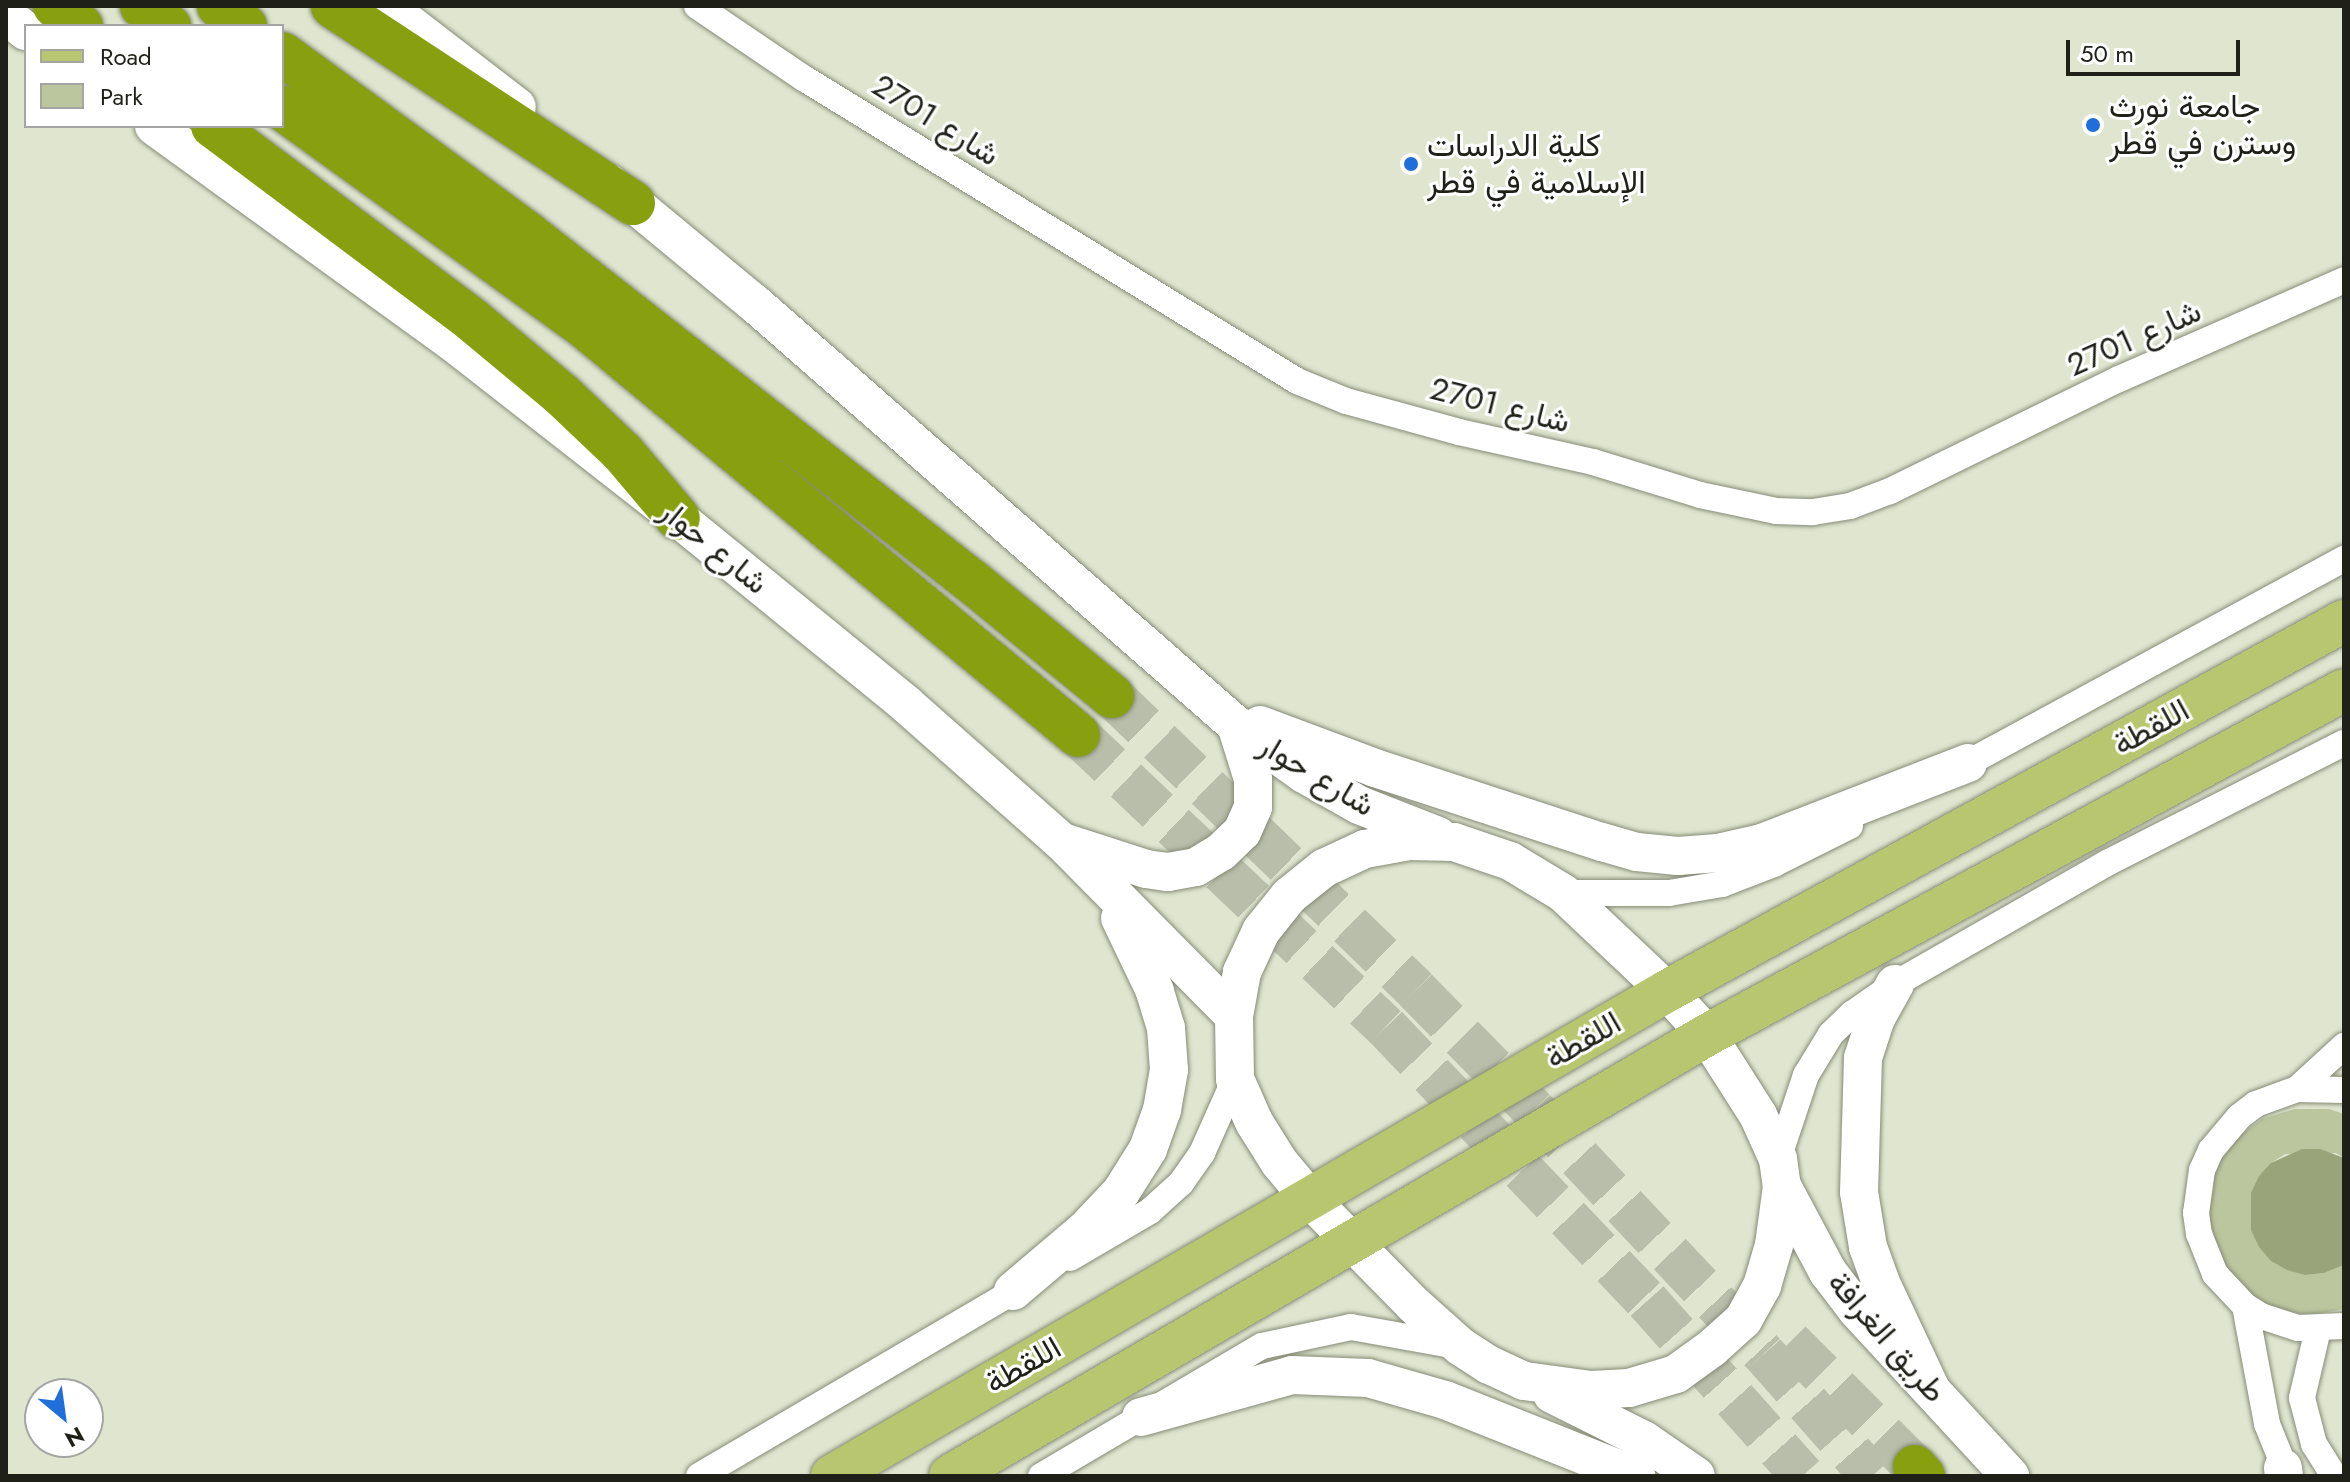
<!DOCTYPE html>
<meta charset="utf-8">
<style>
body{margin:0}
#map{position:relative;width:2350px;height:1482px;overflow:hidden;background:#dfe5cf;font-family:Jost,Vazirmatn,sans-serif}
div>[style]{position:absolute}
.green>*{inset:0;background:#bcc69e}
.water>*{inset:0;background:#99a47a}
.highway-tunnel>*{height:44px;margin-top:-22px;transform-origin:0;background:repeating-linear-gradient(90deg,#b9beab 0 44px,transparent 0 66px)}
.roads{filter:drop-shadow(0 0 2px #868b77) drop-shadow(0 0 2px #868b77)}
.street>*{height:26px;margin:-13px;padding:0 13px;transform-origin:13px;border-radius:13px;background:#fff}
.secondary>*{height:38px;margin:-19px;padding:0 19px;transform-origin:19px;border-radius:19px;background:#fff}
.primary>*{height:42px;margin:-21px;padding:0 21px;transform-origin:21px;border-radius:21px;background:#b8c66f}
.highway>*{height:44px;margin:-22px;padding:0 22px;transform-origin:22px;border-radius:22px;background:#88a00f}
.dots>*{width:22px;height:22px;translate:-50% -50%;box-sizing:border-box;border:4px solid #fff;border-radius:50%}
span{translate:-50% -50%;white-space:nowrap;text-align:center;line-height:1.15;-webkit-text-stroke:6px #fff;paint-order:stroke}
.poi-label{font-size:32px;color:#1f2119}
.left{translate:0 -50%;text-align:left}
.street-label{font-size:32px;color:#1f2119}
.frame{position:absolute;inset:0;border:8px solid #1f2119;pointer-events:none}
.legend{position:absolute;left:24px;top:24px;width:260px;height:104px;box-sizing:border-box;background:#fff;border:2px solid #a5a6a3;margin:0;padding:10px 14px;list-style:none;font-size:24px;color:#1f2119}
.legend li{display:flex;align-items:center;gap:16px;height:40px}
.legend b{width:40px;border:2px solid #a5a6a3}
.north{position:absolute;left:24px;top:1378px;width:80px;height:80px;box-sizing:border-box;background:#fff;border:2px solid #a5a6a3;border-radius:50%;rotate:151deg;font-size:22px;font-weight:700;line-height:32px;text-align:center;color:#1f2119}
.north::after{content:'';display:block;margin:auto;width:28px;height:36px;background:#1f6ed9;clip-path:polygon(50% 0,100% 100%,50% 72%,0 100%)}
.scale{position:absolute;left:2066px;top:40px;width:174px;height:36px;box-sizing:border-box;border:4px solid #1f2119;border-top:0;padding-left:10px;font-size:24px;line-height:28px;white-space:nowrap;color:#1f2119;-webkit-text-stroke:6px #fff;paint-order:stroke}
</style>
<div id="map">
<div class="green">
<i style="clip-path:polygon(2295px 1109px,2329px 1109px,2344px 1114px,2344px 1158px,2336px 1153px,2285px 1154px,2271px 1163px,2271px 1261px,2305px 1275px,2324px 1273px,2344px 1265px,2344px 1309px,2309px 1315px,2275px 1309px,2245px 1292px,2222px 1266px,2209px 1234px,2207px 1200px,2216px 1167px,2235px 1139px,2262px 1119px)"></i>
</div>
<div class="water">
<i style="clip-path:polygon(2302px 1149px,2320px 1149px,2344px 1158px,2344px 1265px,2324px 1273px,2305px 1275px,2287px 1270px,2271px 1261px,2259px 1247px,2251px 1230px,2251px 1193px,2259px 1176px,2271px 1163px)"></i>
</div>
<div class="highway-tunnel">
<i style="left:1112px;top:696px;width:423px;rotate:44deg"></i>
<i style="left:1416px;top:990px;width:168px;rotate:45.5deg"></i>
<i style="left:1534px;top:1110px;width:335px;rotate:46.7deg"></i>
<i style="left:1764px;top:1354px;width:163px;rotate:48.5deg"></i>
<i style="left:1078px;top:735px;width:424px;rotate:43.5deg"></i>
<i style="left:1386px;top:1027px;width:378px;rotate:46.4deg"></i>
<i style="left:1647px;top:1301px;width:234px;rotate:48.3deg"></i>
<i style="left:1790px;top:1342px;width:177px;rotate:45deg"></i>
</div>
<div class="roads">
<div class="street">
<i style="left:697px;top:6px;width:130px;rotate:34.1deg"></i>
<i style="left:805px;top:79px;width:577px;rotate:31.54deg"></i>
<i style="left:1297px;top:381px;width:53px;rotate:22.2deg"></i>
<i style="left:1346px;top:401px;width:117px;rotate:15.3deg"></i>
<i style="left:1459px;top:432px;width:137px;rotate:12.6deg"></i>
<i style="left:1593px;top:462px;width:112px;rotate:17.1deg"></i>
<i style="left:1700px;top:495px;width:78px;rotate:11.9deg"></i>
<i style="left:1776px;top:511px;width:37px;rotate:2deg"></i>
<i style="left:1813px;top:512px;width:37px;rotate:-9deg"></i>
<i style="left:1850px;top:506px;width:43px;rotate:-20.6deg"></i>
<i style="left:1890px;top:491px;width:255px;rotate:-26.1deg"></i>
<i style="left:2119px;top:379px;width:246px;rotate:-23.7deg"></i>
<i style="left:1955px;top:770px;width:443px;rotate:-28.5deg"></i>
<i style="left:1563px;top:893px;width:106px"></i>
<i style="left:1669px;top:893px;width:54px;rotate:-9.6deg"></i>
<i style="left:1722px;top:884px;width:56px;rotate:-21deg"></i>
<i style="left:1774px;top:864px;width:85px;rotate:-26.6deg"></i>
<i style="left:2297px;top:1089px;width:64px;rotate:-42.5deg"></i>
<i style="left:2344px;top:1090px;width:47px;rotate:-178.8deg"></i>
<i style="left:2297px;top:1089px;width:44px;rotate:159.9deg"></i>
<i style="left:2256px;top:1104px;width:21px;rotate:143deg"></i>
<i style="left:2239px;top:1117px;width:43px;rotate:130.3deg"></i>
<i style="left:2211px;top:1150px;width:22px;rotate:114deg"></i>
<i style="left:2202px;top:1170px;width:43px;rotate:97.9deg"></i>
<i style="left:2196px;top:1213px;width:21px;rotate:82deg"></i>
<i style="left:2199px;top:1234px;width:43px;rotate:68.2deg"></i>
<i style="left:2215px;top:1274px;width:44px;rotate:46.8deg"></i>
<i style="left:2245px;top:1306px;width:19px;rotate:32deg"></i>
<i style="left:2261px;top:1316px;width:39px;rotate:18deg"></i>
<i style="left:2298px;top:1328px;width:46px;rotate:-2.5deg"></i>
<i style="left:1778px;top:1159px;width:89px;rotate:-71.6deg"></i>
<i style="left:1806px;top:1075px;width:48px;rotate:-58.6deg"></i>
<i style="left:1831px;top:1034px;width:29px;rotate:-44deg"></i>
<i style="left:1852px;top:1014px;width:52px;rotate:-34.9deg"></i>
<i style="left:1895px;top:984px;width:246px;rotate:-29.7deg"></i>
<i style="left:2109px;top:862px;width:263px;rotate:-26.9deg"></i>
<i style="left:1070px;top:1258px;width:93px;rotate:-30.4deg"></i>
<i style="left:1150px;top:1211px;width:42px;rotate:-42.1deg"></i>
<i style="left:1181px;top:1183px;width:37px;rotate:-55deg"></i>
<i style="left:1202px;top:1153px;width:81px;rotate:-66deg"></i>
<i style="left:2245px;top:1306px;width:120px;rotate:79.4deg"></i>
<i style="left:2267px;top:1424px;width:56px;rotate:68deg"></i>
<i style="left:2318px;top:1329px;width:71px;rotate:103.1deg"></i>
<i style="left:2302px;top:1398px;width:48px;rotate:75.4deg"></i>
<i style="left:2314px;top:1444px;width:38px;rotate:58deg"></i>
<i style="left:699px;top:1476px;width:379px;rotate:-30.4deg"></i>
<i style="left:1041px;top:1476px;width:256px;rotate:-30.5deg"></i>
<i style="left:1262px;top:1346px;width:91px;rotate:-12.1deg"></i>
<i style="left:1351px;top:1327px;width:109px;rotate:10.1deg"></i>
</div>
<div class="secondary">
<i style="left:386px;top:6px;width:165px;rotate:37.6deg"></i>
<i style="left:6px;top:15px;width:26px;rotate:39deg"></i>
<i style="left:154px;top:126px;width:372px;rotate:35.9deg"></i>
<i style="left:455px;top:344px;width:283px;rotate:38deg"></i>
<i style="left:678px;top:518px;width:294px;rotate:39.2deg"></i>
<i style="left:906px;top:704px;width:207px;rotate:41.5deg"></i>
<i style="left:1061px;top:841px;width:246px;rotate:45.3deg"></i>
<i style="left:610px;top:184px;width:187px;rotate:39.6deg"></i>
<i style="left:754px;top:303px;width:641px;rotate:41.2deg"></i>
<i style="left:1236px;top:725px;width:84px;rotate:35.8deg"></i>
<i style="left:1304px;top:774px;width:63px;rotate:29.4deg"></i>
<i style="left:1359px;top:805px;width:85px;rotate:21.4deg"></i>
<i style="left:1260px;top:725px;width:123px;rotate:20.5deg"></i>
<i style="left:1375px;top:768px;width:239px;rotate:18.1deg"></i>
<i style="left:1602px;top:842px;width:36px;rotate:16deg"></i>
<i style="left:1637px;top:852px;width:41px;rotate:5.6deg"></i>
<i style="left:1678px;top:856px;width:40px;rotate:-4.3deg"></i>
<i style="left:1718px;top:853px;width:45px;rotate:-12.8deg"></i>
<i style="left:1762px;top:843px;width:221px;rotate:-21.2deg"></i>
<i style="left:1409px;top:841px;width:45px;rotate:1.3deg"></i>
<i style="left:1454px;top:842px;width:59px;rotate:18.7deg"></i>
<i style="left:1510px;top:861px;width:62px;rotate:31.1deg"></i>
<i style="left:1563px;top:893px;width:143px;rotate:43.3deg"></i>
<i style="left:1667px;top:991px;width:59px;rotate:47.7deg"></i>
<i style="left:1707px;top:1035px;width:95px;rotate:57.5deg"></i>
<i style="left:1758px;top:1115px;width:48px;rotate:65.6deg"></i>
<i style="left:1778px;top:1159px;width:27px;rotate:82deg"></i>
<i style="left:1782px;top:1186px;width:60px;rotate:97.7deg"></i>
<i style="left:1774px;top:1245px;width:43px;rotate:106.3deg"></i>
<i style="left:1762px;top:1286px;width:39px;rotate:119deg"></i>
<i style="left:1743px;top:1320px;width:42px;rotate:137.9deg"></i>
<i style="left:1712px;top:1348px;width:44px;rotate:144.2deg"></i>
<i style="left:1676px;top:1374px;width:49px;rotate:163.4deg"></i>
<i style="left:1629px;top:1388px;width:38px;rotate:177deg"></i>
<i style="left:1591px;top:1390px;width:68px;rotate:-172.3deg"></i>
<i style="left:1524px;top:1381px;width:38px;rotate:-155deg"></i>
<i style="left:1489px;top:1365px;width:33px;rotate:-147deg"></i>
<i style="left:1461px;top:1347px;width:63px;rotate:-138.2deg"></i>
<i style="left:1414px;top:1305px;width:150px;rotate:-134.5deg"></i>
<i style="left:1309px;top:1198px;width:47px;rotate:-129.8deg"></i>
<i style="left:1279px;top:1162px;width:47px;rotate:-122deg"></i>
<i style="left:1254px;top:1122px;width:47px;rotate:-113.8deg"></i>
<i style="left:1235px;top:1079px;width:63px;rotate:-90.9deg"></i>
<i style="left:1234px;top:1016px;width:45px;rotate:-79.7deg"></i>
<i style="left:1242px;top:972px;width:45px;rotate:-65.1deg"></i>
<i style="left:1261px;top:931px;width:45px;rotate:-51.3deg"></i>
<i style="left:1289px;top:896px;width:45px;rotate:-38.7deg"></i>
<i style="left:1324px;top:868px;width:45px;rotate:-24.9deg"></i>
<i style="left:1365px;top:849px;width:45px;rotate:-10.3deg"></i>
<i style="left:1063px;top:842px;width:87px;rotate:18deg"></i>
<i style="left:1146px;top:869px;width:22px;rotate:8deg"></i>
<i style="left:1168px;top:872px;width:28px;rotate:-10deg"></i>
<i style="left:1196px;top:867px;width:29px;rotate:-31deg"></i>
<i style="left:1221px;top:852px;width:29px;rotate:-44deg"></i>
<i style="left:1242px;top:832px;width:27px;rotate:-66deg"></i>
<i style="left:1253px;top:807px;width:28px;rotate:-90deg"></i>
<i style="left:1253px;top:779px;width:57px;rotate:-107.5deg"></i>
<i style="left:1895px;top:984px;width:39px;rotate:119deg"></i>
<i style="left:1876px;top:1018px;width:42px;rotate:108deg"></i>
<i style="left:1863px;top:1058px;width:134px;rotate:91.7deg"></i>
<i style="left:1859px;top:1192px;width:56px;rotate:80.7deg"></i>
<i style="left:1868px;top:1247px;width:38px;rotate:70deg"></i>
<i style="left:1881px;top:1283px;width:115px;rotate:64.8deg"></i>
<i style="left:1782px;top:1186px;width:98px;rotate:61.9deg"></i>
<i style="left:1828px;top:1272px;width:48px;rotate:52.7deg"></i>
<i style="left:1857px;top:1310px;width:226px;rotate:47.3deg"></i>
<i style="left:1013px;top:1291px;width:94px;rotate:-40.3deg"></i>
<i style="left:1085px;top:1230px;width:52px;rotate:-46.5deg"></i>
<i style="left:1121px;top:1192px;width:51px;rotate:-57.9deg"></i>
<i style="left:1148px;top:1149px;width:41px;rotate:-70.3deg"></i>
<i style="left:1162px;top:1110px;width:41px;rotate:-80.1deg"></i>
<i style="left:1169px;top:1070px;width:42px;rotate:-94.1deg"></i>
<i style="left:1166px;top:1028px;width:39px;rotate:-107deg"></i>
<i style="left:1155px;top:991px;width:81px;rotate:-115.6deg"></i>
<i style="left:1552px;top:1394px;width:103px;rotate:26.6deg"></i>
<i style="left:1644px;top:1440px;width:63px;rotate:34.7deg"></i>
<i style="left:1141px;top:1417px;width:157px;rotate:-15.5deg"></i>
<i style="left:1292px;top:1375px;width:76px;rotate:2.3deg"></i>
<i style="left:1368px;top:1378px;width:80px;rotate:15.9deg"></i>
<i style="left:1445px;top:1400px;width:206px;rotate:21.7deg"></i>
<i style="left:2283px;top:1468px;width:8px;rotate:83deg"></i>
</div>
<div class="primary">
<i style="left:832px;top:1476px;width:966px;rotate:-30.15deg"></i>
<i style="left:1667px;top:991px;width:772px;rotate:-28.66deg"></i>
<i style="left:950px;top:1476px;width:876px;rotate:-30.22deg"></i>
<i style="left:1707px;top:1035px;width:724px;rotate:-28.44deg"></i>
</div>
<div class="highway">
<i style="left:55px;top:6px;width:33px;rotate:38deg"></i>
<i style="left:142px;top:6px;width:34px;rotate:37deg"></i>
<i style="left:219px;top:6px;width:33px;rotate:38deg"></i>
<i style="left:333px;top:6px;width:359px;rotate:33.3deg"></i>
<i style="left:282px;top:54px;width:306px;rotate:36.2deg"></i>
<i style="left:529px;top:235px;width:566px;rotate:38.04deg"></i>
<i style="left:975px;top:584px;width:177px;rotate:39.3deg"></i>
<i style="left:282px;top:108px;width:377px;rotate:35.8deg"></i>
<i style="left:588px;top:329px;width:636px;rotate:39.64deg"></i>
<i style="left:213px;top:126px;width:324px;rotate:36.8deg"></i>
<i style="left:472px;top:320px;width:117px;rotate:39.8deg"></i>
<i style="left:562px;top:395px;width:84px;rotate:43.6deg"></i>
<i style="left:623px;top:453px;width:85px;rotate:49.8deg"></i>
<i style="left:1915px;top:1467px;width:12px;rotate:48deg"></i>
</div>
</div>
<div class="dots">
<i style="left:2093px;top:125px;background:#1f6ed9"></i>
<i style="left:1411px;top:164px;background:#1f6ed9"></i>
</div>
<div class="poi-label">
<span class="left" style="left:2109px;top:125px">جامعة نورث<br>وسترن في قطر</span>
<span class="left" style="left:1427px;top:164px">كلية الدراسات<br>الإسلامية في قطر</span>
</div>
<div class="street-label">
<span style="left:936px;top:120px;rotate:32deg">شارع 2701</span>
<span style="left:2134px;top:338px;rotate:-24deg">شارع 2701</span>
<span style="left:1500px;top:405px;rotate:14deg">شارع 2701</span>
<span style="left:714px;top:547px;rotate:39deg">شارع حوار</span>
<span style="left:2151px;top:727px;rotate:-29deg">اللقطة</span>
<span style="left:1317px;top:775px;rotate:31deg">شارع حوار</span>
<span style="left:1583px;top:1040px;rotate:-30deg">اللقطة</span>
<span style="left:1887px;top:1337px;rotate:49deg">طريق الغرافة</span>
<span style="left:1023px;top:1365px;rotate:-30deg">اللقطة</span>
</div>
<div class="frame"></div>
<ul class="legend">
<li><b style="height:10px;background:#b8c66f"></b>Road</li>
<li><b style="height:22px;background:#bcc69e"></b>Park</li>
</ul>
<div class="north">N</div>
<div class="scale">50 m</div>
</div>
